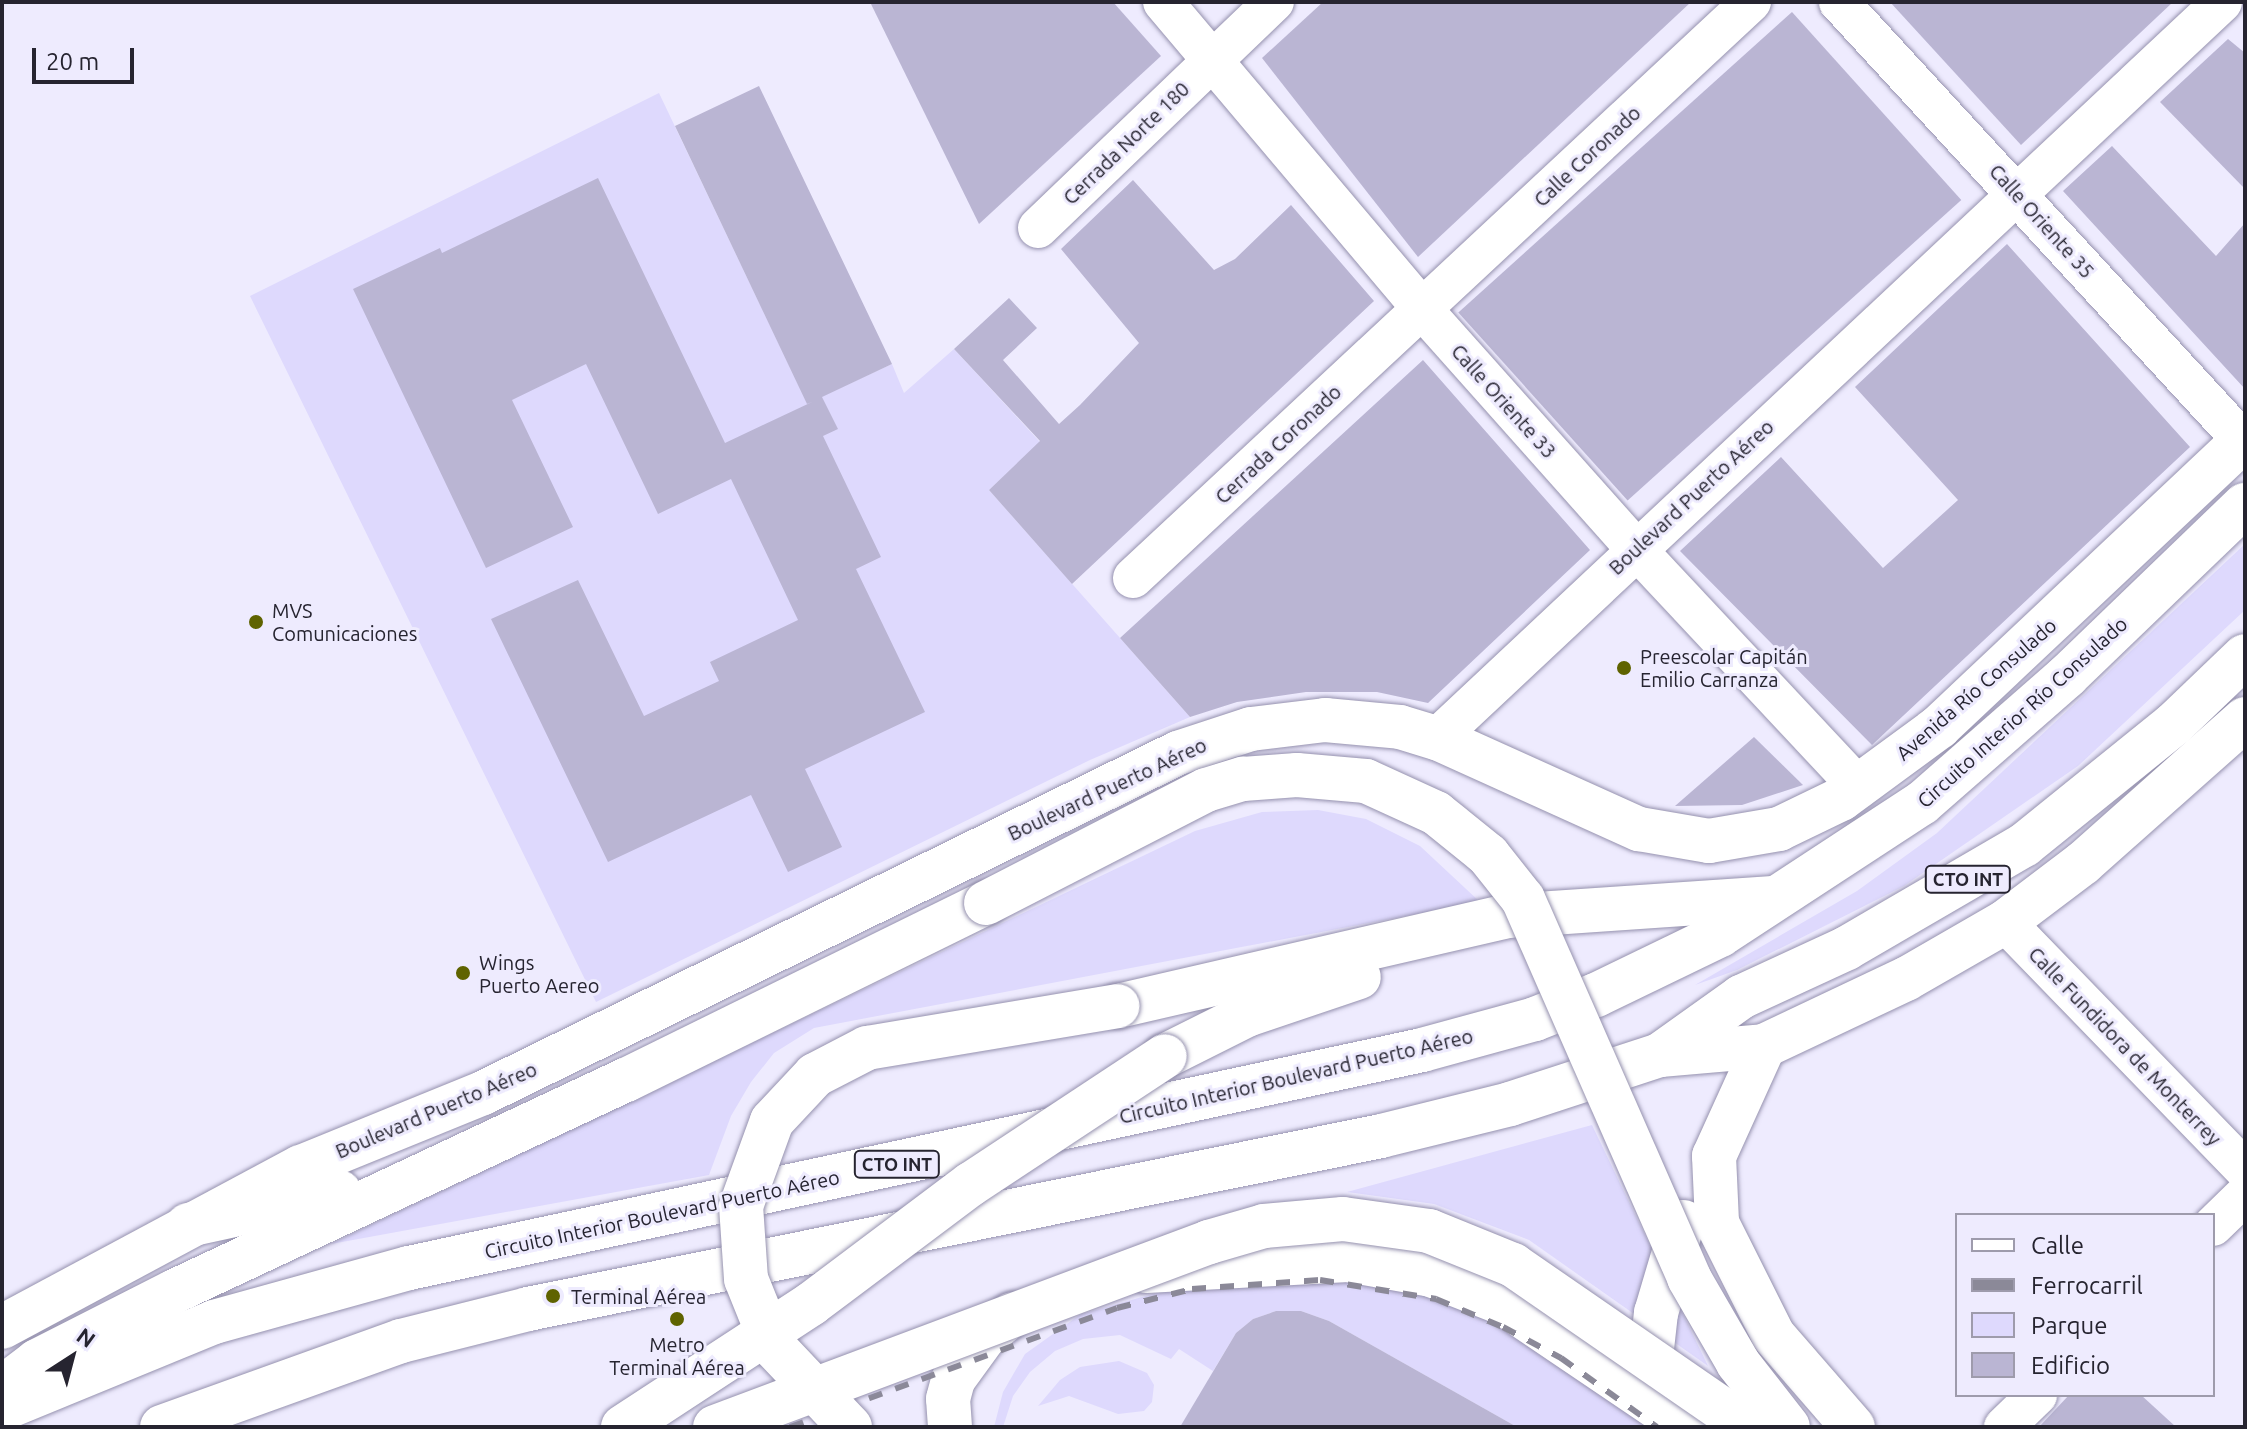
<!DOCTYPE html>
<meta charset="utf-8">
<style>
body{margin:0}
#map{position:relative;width:2247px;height:1429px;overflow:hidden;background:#eeebfe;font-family:Ubuntu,sans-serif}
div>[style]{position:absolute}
.green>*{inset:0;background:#ded9fd}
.building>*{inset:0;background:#bab5d3;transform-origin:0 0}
.roads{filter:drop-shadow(0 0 2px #9591ae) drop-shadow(0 0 2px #9591ae)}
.minor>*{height:40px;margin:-20px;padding:0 20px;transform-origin:20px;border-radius:20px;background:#fff}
.tertiary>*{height:44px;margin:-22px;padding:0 22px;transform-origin:22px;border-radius:22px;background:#fff}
.secondary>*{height:44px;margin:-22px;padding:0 22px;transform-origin:22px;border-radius:22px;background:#fff}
.motorway>*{height:44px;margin:-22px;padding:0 22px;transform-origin:22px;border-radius:22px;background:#fff}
.rail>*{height:6px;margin-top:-3px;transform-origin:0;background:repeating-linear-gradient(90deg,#8b8998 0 14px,transparent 0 28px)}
.bridges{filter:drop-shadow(0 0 2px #9591ae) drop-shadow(0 0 2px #9591ae)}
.tertiary-bridge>*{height:44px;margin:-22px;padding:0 22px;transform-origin:22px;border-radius:22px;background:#fff}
.motorway-bridge>*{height:44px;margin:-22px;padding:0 22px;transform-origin:22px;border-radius:22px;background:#fff}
.dots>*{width:22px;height:22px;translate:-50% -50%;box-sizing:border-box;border:4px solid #eeebfe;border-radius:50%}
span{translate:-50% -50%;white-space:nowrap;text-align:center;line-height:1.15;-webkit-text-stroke:6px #eeebfe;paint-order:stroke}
.shield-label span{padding:2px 6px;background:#eeebfe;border:2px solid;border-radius:6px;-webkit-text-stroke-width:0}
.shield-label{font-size:18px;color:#262430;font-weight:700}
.street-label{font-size:20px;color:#262430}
.poi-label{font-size:20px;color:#262430}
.left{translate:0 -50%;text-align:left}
.frame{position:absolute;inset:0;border:4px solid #262430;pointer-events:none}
.legend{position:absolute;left:1955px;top:1213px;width:260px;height:184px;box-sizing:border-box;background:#eeebfe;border:2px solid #9e9bac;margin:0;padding:10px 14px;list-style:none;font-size:24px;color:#262430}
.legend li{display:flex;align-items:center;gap:16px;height:40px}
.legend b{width:40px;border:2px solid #9e9bac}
.north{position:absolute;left:32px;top:1317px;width:80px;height:80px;-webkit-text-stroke:6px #eeebfe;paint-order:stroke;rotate:36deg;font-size:22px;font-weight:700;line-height:32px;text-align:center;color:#262430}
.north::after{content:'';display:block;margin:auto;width:28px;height:36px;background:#262430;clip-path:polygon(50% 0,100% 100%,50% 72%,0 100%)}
.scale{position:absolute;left:32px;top:48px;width:102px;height:36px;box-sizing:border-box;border:4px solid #262430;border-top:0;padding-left:10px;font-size:24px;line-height:28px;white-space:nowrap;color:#262430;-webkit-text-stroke:6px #eeebfe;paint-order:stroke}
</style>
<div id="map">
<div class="green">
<i style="clip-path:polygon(659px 93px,807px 403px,892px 364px,904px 393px,954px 349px,1040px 442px,989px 490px,1190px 717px,1090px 760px,596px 1002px,250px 296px)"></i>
<i style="clip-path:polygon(2245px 544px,2245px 610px,2078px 766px,1904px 886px,1737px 970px,1695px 985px,1857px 891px,1937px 833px)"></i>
<i style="clip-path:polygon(1318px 810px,1366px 819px,1420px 846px,1480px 902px,814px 1028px,774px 1053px,751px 1082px,731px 1116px,709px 1175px,331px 1244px,1195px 831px,1262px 812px)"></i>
<i style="clip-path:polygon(1592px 1125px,1708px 1366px,1529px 1240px,1434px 1204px,1347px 1192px)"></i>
<i style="clip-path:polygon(1372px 1281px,1436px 1294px,1506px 1323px,1664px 1427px,1517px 1427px,1329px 1321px,1301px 1311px,1276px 1311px,1253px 1319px,1236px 1333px,1213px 1371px,1179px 1349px,1171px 1359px,1120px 1335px,1083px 1339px,1055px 1351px,1030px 1372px,1013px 1396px,1003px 1427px,994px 1427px,1003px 1392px,1025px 1354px,1081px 1314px,1182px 1286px)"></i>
<i style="clip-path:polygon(1119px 1361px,1147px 1373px,1154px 1385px,1152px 1402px,1144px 1411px,1118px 1414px,1069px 1396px,1038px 1406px,1060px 1380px,1080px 1367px)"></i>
</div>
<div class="building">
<i style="clip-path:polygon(870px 2px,1113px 2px,1161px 56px,979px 224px)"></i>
<i style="clip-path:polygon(1323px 2px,1691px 2px,1418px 257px,1262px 58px)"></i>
<i style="clip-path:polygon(1890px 2px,2173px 2px,2021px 145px)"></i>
<i style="left:1792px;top:12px;width:253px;height:449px;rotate:48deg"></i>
<i style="clip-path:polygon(2228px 39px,2245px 53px,2245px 189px,2160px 102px)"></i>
<i style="clip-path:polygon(759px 86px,892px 364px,822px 397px,838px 429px,823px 436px,881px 557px,856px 569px,925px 712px,805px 769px,842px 847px,788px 872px,751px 795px,608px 862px,491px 619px,578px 580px,644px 716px,719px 681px,710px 662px,798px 620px,731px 479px,658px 514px,586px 364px,512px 400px,573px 527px,486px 568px,353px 289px,440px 248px,442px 253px,598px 178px,725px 443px,812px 402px,807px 404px,675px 126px)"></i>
<i style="clip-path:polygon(2112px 146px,2216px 256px,2245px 223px,2245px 389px,2063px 191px)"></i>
<i style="clip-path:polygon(1133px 180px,1214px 270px,1235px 259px,1291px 205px,1374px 301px,1072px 584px,989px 490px,1040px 441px,954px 349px,1009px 298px,1037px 328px,1003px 360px,1059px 424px,1080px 405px,1139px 343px,1061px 249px)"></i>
<i style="clip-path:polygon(2007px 244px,2190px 447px,1872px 745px,1680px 551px,1781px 457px,1883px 568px,1958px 500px,1855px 387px)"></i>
<i style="clip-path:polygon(1423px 360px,1590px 550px,1428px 703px,1377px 692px,1306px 692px,1237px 702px,1190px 717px,1120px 638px)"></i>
<i style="clip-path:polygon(1754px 737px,1803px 785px,1742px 805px,1675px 806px)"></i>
<i style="clip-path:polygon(1276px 1311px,1301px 1311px,1329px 1321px,1517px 1427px,1180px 1427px,1236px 1333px,1253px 1319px)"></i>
<i style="clip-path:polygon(2069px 1395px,2141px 1395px,2176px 1427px,2039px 1427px)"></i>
</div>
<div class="roads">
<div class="minor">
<i style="left:1163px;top:2px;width:403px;rotate:49.8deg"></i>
<i style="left:1423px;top:310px;width:319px;rotate:48.3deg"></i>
<i style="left:1635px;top:548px;width:328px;rotate:46.9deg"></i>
<i style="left:1839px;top:2px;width:597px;rotate:47.38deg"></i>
<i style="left:1038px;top:228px;width:327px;rotate:-43.8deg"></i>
<i style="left:1133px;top:578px;width:845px;rotate:-42.99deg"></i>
<i style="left:1437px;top:738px;width:1076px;rotate:-43.15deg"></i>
<i style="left:2005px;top:922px;width:345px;rotate:45.9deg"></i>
<i style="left:2213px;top:1226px;width:45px;rotate:-44.1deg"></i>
<i style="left:2004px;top:1427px;width:46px;rotate:-44.1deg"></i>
</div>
<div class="tertiary">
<i style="left:1764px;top:1046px;width:121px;rotate:114.4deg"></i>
<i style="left:1714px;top:1156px;width:67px;rotate:87.4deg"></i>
<i style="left:1717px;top:1223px;width:125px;rotate:63.4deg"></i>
<i style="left:1773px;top:1335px;width:122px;rotate:49deg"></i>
<i style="left:1146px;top:1271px;width:202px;rotate:-3.1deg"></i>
<i style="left:1348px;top:1260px;width:84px;rotate:10.2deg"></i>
<i style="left:1431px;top:1275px;width:77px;rotate:21.3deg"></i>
<i style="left:1503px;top:1303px;width:221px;rotate:34.1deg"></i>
<i style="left:1647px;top:1393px;width:81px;rotate:-83.6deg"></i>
<i style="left:1656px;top:1313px;width:95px;rotate:-73.5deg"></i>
<i style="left:950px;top:1427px;width:28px;rotate:-94deg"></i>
<i style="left:948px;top:1399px;width:20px;rotate:-75deg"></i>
<i style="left:953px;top:1380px;width:53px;rotate:-54.2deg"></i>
<i style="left:984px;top:1337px;width:36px;rotate:-39deg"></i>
</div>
<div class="secondary">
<i style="left:1660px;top:1055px;width:104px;rotate:-4.9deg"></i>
<i style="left:1764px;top:1046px;width:157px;rotate:-25.3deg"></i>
<i style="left:1906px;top:979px;width:114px;rotate:-29.9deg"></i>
<i style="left:2005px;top:922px;width:98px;rotate:-37.1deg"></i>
<i style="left:2083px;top:863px;width:217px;rotate:-41.6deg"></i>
<i style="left:2px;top:1327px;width:339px;rotate:-28.2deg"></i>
<i style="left:301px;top:1167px;width:196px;rotate:-22.1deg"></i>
<i style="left:483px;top:1093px;width:774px;rotate:-26.07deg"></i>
<i style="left:1178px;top:753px;width:77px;rotate:-18.2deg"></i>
<i style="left:1251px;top:729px;width:75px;rotate:-6.9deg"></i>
<i style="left:1325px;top:720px;width:75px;rotate:5.3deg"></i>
<i style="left:1400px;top:727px;width:39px;rotate:17deg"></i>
<i style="left:1437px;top:738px;width:222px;rotate:24.3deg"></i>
<i style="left:1639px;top:829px;width:71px;rotate:9.7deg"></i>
<i style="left:1709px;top:841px;width:71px;rotate:-9.7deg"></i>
<i style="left:1779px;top:829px;width:69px;rotate:-25.8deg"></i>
<i style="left:1841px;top:799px;width:122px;rotate:-36.3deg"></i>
<i style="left:1939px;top:727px;width:420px;rotate:-43.3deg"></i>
</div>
<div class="motorway">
<i style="left:1118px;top:1006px;width:400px;rotate:-13deg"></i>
<i style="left:1508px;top:916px;width:266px;rotate:-3.9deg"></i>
<i style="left:1165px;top:1056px;width:92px;rotate:-26.6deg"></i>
<i style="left:1247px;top:1015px;width:118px;rotate:-18.7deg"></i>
<i style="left:188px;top:1225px;width:155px;rotate:-12.3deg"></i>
<i style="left:7px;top:1384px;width:38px;rotate:-37deg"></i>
<i style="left:37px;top:1361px;width:155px;rotate:-26.9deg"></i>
<i style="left:175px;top:1291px;width:498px;rotate:-25.1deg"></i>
<i style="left:626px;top:1080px;width:401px;rotate:-26.2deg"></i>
<i style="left:2px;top:1409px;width:229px;rotate:-22.3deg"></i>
<i style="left:214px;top:1322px;width:202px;rotate:-15.5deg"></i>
<i style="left:409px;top:1268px;width:1036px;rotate:-12.14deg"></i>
<i style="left:1422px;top:1050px;width:117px;rotate:-15.3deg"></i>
<i style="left:1535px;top:1019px;width:66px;rotate:-21.5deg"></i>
<i style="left:1596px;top:995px;width:138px;rotate:-25.8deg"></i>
<i style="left:1720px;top:935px;width:241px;rotate:-33.2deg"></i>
<i style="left:1922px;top:803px;width:193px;rotate:-41.2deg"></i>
<i style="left:2067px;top:676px;width:247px;rotate:-43.9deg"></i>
<i style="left:162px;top:1427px;width:254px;rotate:-19.8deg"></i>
<i style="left:401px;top:1341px;width:131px;rotate:-14.1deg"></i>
<i style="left:528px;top:1309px;width:870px;rotate:-11.46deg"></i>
<i style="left:1381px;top:1136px;width:133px;rotate:-13.9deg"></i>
<i style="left:1510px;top:1104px;width:158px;rotate:-18.1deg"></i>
<i style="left:1660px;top:1055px;width:100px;rotate:-35.6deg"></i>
<i style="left:1741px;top:997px;width:117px;rotate:-24.8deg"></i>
<i style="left:1847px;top:948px;width:205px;rotate:-30.2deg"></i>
<i style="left:2024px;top:845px;width:193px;rotate:-38.9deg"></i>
<i style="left:2174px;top:724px;width:98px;rotate:-43.8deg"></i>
</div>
</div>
<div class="rail">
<i style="left:790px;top:1427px;width:348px;rotate:-20deg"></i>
<i style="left:1117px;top:1308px;width:77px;rotate:-14.2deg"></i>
<i style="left:1192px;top:1289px;width:128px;rotate:-4deg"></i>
<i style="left:1320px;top:1280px;width:118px;rotate:9.3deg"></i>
<i style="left:1436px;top:1299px;width:73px;rotate:22.7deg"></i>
<i style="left:1503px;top:1327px;width:66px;rotate:28.1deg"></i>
<i style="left:1561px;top:1358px;width:118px;rotate:35.7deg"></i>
</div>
<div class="bridges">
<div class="tertiary-bridge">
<i style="left:715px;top:1427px;width:528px;rotate:-20.53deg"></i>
<i style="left:1209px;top:1242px;width:57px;rotate:-16.2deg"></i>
<i style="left:1264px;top:1226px;width:79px;rotate:-5.1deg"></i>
<i style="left:1343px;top:1219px;width:87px;rotate:7.9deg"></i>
<i style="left:1429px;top:1231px;width:91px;rotate:22deg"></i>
<i style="left:1513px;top:1265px;width:285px;rotate:34.6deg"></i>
</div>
<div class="motorway-bridge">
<i style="left:986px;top:903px;width:247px;rotate:-27.2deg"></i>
<i style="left:1206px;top:790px;width:39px;rotate:-17deg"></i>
<i style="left:1243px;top:779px;width:54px;rotate:-4.2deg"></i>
<i style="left:1297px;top:775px;width:69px;rotate:5deg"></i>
<i style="left:1366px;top:781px;width:77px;rotate:24.6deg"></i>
<i style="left:1436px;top:813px;width:67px;rotate:38.9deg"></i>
<i style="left:1488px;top:855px;width:56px;rotate:51.5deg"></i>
<i style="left:1523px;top:899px;width:414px;rotate:66.3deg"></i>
<i style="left:1689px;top:1278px;width:98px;rotate:60deg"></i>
<i style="left:1738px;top:1363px;width:81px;rotate:52deg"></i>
<i style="left:623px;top:1427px;width:225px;rotate:-33.2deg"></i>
<i style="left:811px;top:1304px;width:200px;rotate:-36.9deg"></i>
<i style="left:971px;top:1184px;width:232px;rotate:-33.4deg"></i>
<i style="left:850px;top:1427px;width:112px;rotate:-133.5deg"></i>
<i style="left:773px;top:1346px;width:72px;rotate:-111.9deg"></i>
<i style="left:746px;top:1279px;width:73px;rotate:-93.9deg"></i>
<i style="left:741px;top:1206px;width:90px;rotate:-70deg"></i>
<i style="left:772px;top:1121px;width:63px;rotate:-46.9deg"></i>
<i style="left:815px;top:1075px;width:59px;rotate:-27.4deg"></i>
<i style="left:867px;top:1048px;width:254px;rotate:-9.5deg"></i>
</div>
</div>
<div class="dots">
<i style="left:256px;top:622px;background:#5f6300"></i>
<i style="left:1624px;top:668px;background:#5f6300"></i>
<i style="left:463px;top:973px;background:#5f6300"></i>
<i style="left:553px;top:1296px;background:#5f6300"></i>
<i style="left:677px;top:1319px;background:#5f6300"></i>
</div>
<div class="shield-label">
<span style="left:1968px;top:879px">CTO INT</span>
<span style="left:897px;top:1164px">CTO INT</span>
</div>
<div class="street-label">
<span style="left:1126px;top:143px;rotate:-44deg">Cerrada Norte 180</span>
<span style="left:1587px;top:156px;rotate:-43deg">Calle Coronado</span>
<span style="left:2042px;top:221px;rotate:48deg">Calle Oriente 35</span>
<span style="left:1504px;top:401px;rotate:48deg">Calle Oriente 33</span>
<span style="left:1278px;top:444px;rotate:-43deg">Cerrada Coronado</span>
<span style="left:1691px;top:497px;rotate:-43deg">Boulevard Puerto Aéreo</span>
<span style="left:1976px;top:689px;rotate:-41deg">Avenida Río Consulado</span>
<span style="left:2022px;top:712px;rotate:-42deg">Circuito Interior Río Consulado</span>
<span style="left:1107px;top:789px;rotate:-25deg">Boulevard Puerto Aéreo</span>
<span style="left:2125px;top:1046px;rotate:46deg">Calle Fundidora de Monterrey</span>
<span style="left:1296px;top:1076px;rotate:-13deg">Circuito Interior Boulevard Puerto Aéreo</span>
<span style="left:436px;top:1110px;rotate:-23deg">Boulevard Puerto Aéreo</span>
<span style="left:662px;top:1214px;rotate:-12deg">Circuito Interior Boulevard Puerto Aéreo</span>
</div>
<div class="poi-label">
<span class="left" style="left:272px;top:622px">MVS<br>Comunicaciones</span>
<span class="left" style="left:1640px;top:668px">Preescolar Capitán<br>Emilio Carranza</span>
<span class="left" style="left:479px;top:974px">Wings<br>Puerto Aereo</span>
<span class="left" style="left:571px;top:1296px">Terminal Aérea</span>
<span style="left:677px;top:1356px">Metro<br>Terminal Aérea</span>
</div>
<div class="frame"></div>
<ul class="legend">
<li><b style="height:10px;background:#fff"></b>Calle</li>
<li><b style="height:10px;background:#8b8998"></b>Ferrocarril</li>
<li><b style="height:22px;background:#ded9fd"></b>Parque</li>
<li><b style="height:22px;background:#bab5d3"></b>Edificio</li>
</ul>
<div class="north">N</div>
<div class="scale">20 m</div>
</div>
